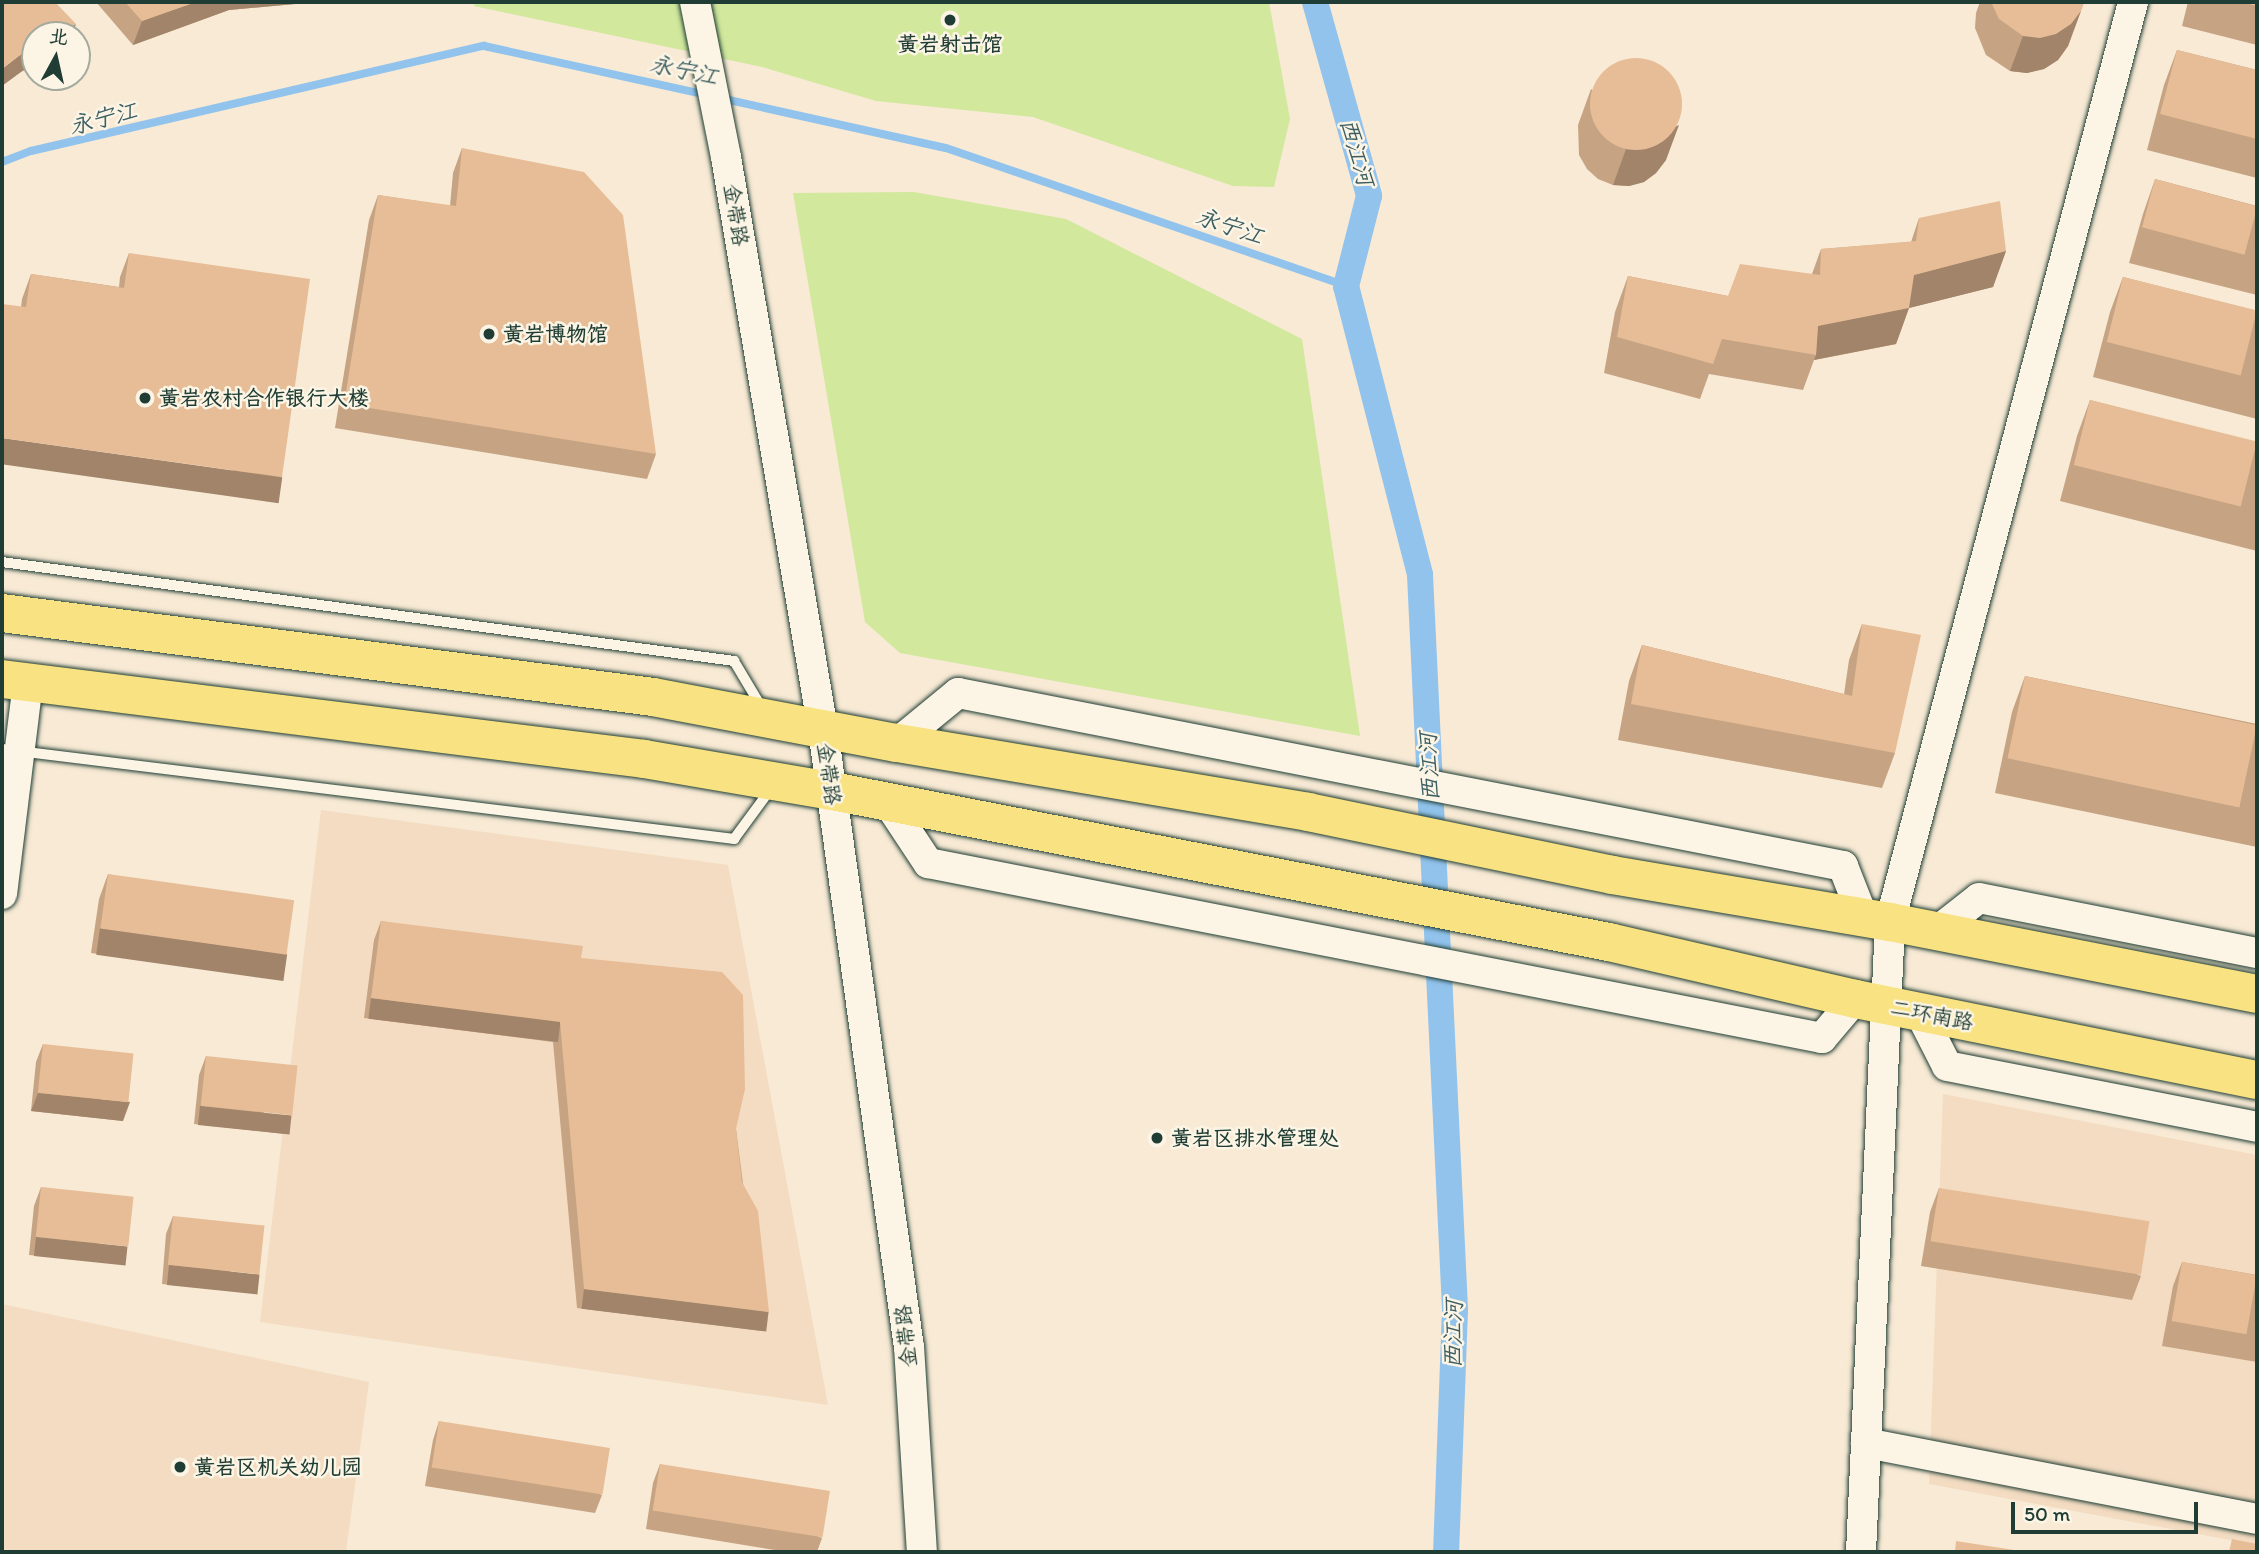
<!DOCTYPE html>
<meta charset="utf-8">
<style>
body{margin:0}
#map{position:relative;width:2259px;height:1554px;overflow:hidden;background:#f8ead5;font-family:Itim,"LXGW WenKai TC",sans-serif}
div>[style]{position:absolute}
.built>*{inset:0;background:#f3dcc2}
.green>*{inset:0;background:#d1e89d}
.stream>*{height:8px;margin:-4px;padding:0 4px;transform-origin:4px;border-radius:4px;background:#91c3ed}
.canal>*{height:26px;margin:-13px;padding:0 13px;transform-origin:13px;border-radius:13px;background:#91c3ed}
.roads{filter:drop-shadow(0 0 2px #1f3d34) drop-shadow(0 0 2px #1f3d34)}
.lane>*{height:10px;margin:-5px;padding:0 5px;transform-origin:5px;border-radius:5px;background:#fcf5e5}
.secondary>*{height:30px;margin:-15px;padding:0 15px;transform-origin:15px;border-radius:15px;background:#fcf5e5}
.highway>*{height:38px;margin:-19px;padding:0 19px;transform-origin:19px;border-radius:19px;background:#f8e281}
.wall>*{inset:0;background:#c6a382}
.shaded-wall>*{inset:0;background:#a1846a;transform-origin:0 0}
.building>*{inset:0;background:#e6bd97;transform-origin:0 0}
.round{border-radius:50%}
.dots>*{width:19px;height:19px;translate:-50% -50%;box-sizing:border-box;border:4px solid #fcf5e5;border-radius:50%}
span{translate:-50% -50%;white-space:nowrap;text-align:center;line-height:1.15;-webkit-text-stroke:5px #fcf5e5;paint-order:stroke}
.poi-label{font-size:21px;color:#1f3d34;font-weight:700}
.left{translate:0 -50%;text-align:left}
.street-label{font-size:21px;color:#1f3d34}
.water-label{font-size:23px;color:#3c5e62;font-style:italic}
.frame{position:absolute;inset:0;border:4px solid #1f3d34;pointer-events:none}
.north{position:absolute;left:21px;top:21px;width:70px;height:70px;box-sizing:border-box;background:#fcf5e5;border:2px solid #a4ab9e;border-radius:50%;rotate:8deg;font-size:19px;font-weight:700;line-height:28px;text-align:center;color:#1f3d34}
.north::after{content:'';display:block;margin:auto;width:24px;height:32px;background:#1f3d34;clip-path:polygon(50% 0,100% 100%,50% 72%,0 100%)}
.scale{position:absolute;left:2011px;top:1502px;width:187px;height:32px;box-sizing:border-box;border:4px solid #1f3d34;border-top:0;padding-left:9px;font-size:21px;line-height:24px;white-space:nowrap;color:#1f3d34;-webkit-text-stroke:5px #fcf5e5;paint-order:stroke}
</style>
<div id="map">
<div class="built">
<i style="clip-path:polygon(321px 810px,728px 865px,828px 1405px,260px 1322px)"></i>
<i style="clip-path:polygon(1943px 1094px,2257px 1155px,2257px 1545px,1929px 1484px)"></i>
<i style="clip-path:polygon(2px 1304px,369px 1382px,346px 1552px,2px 1552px)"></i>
</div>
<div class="green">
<i style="clip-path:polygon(475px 2px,1269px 2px,1290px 119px,1274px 187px,1233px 186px,1033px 117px,876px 101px,762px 67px,474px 6px)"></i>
<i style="clip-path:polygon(914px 192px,1066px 219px,1302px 339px,1360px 736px,900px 653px,865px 622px,793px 193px)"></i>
</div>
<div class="stream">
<i style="left:720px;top:98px;width:231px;rotate:12.5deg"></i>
<i style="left:946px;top:148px;width:423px;rotate:19deg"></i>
<i style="left:2px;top:162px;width:31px;rotate:-21deg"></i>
<i style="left:31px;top:151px;width:465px;rotate:-13.1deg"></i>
<i style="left:484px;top:46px;width:228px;rotate:12.4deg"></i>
</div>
<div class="canal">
<i style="left:1315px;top:2px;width:201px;rotate:74.4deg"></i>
<i style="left:1369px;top:196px;width:93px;rotate:104.3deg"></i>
<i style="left:1346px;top:286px;width:298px;rotate:75.6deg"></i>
<i style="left:1420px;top:575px;width:735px;rotate:87.27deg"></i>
<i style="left:1455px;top:1309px;width:243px;rotate:92.1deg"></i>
</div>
<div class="roads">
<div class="lane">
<i style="left:2px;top:562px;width:739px;rotate:7.7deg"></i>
<i style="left:734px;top:661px;width:55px;rotate:59.2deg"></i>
<i style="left:2px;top:749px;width:738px;rotate:7.01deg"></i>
<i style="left:734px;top:839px;width:61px;rotate:-53.7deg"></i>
</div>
<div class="secondary">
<i style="left:695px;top:2px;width:158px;rotate:78.7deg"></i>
<i style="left:726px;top:157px;width:581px;rotate:80.39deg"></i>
<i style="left:823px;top:730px;width:623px;rotate:82.07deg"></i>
<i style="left:909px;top:1347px;width:205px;rotate:86.4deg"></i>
<i style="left:897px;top:743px;width:79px;rotate:-39.3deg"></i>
<i style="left:958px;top:693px;width:902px;rotate:11.06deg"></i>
<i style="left:1843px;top:866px;width:55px;rotate:68.6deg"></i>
<i style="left:889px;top:804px;width:71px;rotate:56.5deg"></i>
<i style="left:928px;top:863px;width:911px;rotate:11.08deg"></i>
<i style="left:1822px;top:1038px;width:51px;rotate:-49.8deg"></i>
<i style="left:2px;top:894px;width:214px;rotate:-83deg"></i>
<i style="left:1937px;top:931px;width:53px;rotate:-38.2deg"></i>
<i style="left:1979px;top:898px;width:283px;rotate:11.2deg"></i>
<i style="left:1920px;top:1013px;width:59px;rotate:63deg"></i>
<i style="left:1947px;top:1066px;width:316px;rotate:11.1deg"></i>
<i style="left:1866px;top:1443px;width:398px;rotate:11deg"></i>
<i style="left:1861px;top:1552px;width:631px;rotate:-87.36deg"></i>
<i style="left:1890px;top:922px;width:952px;rotate:-75.2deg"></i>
</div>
<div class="highway">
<i style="left:2px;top:613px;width:656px;rotate:7.35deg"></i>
<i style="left:653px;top:697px;width:248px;rotate:10.7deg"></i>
<i style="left:897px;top:743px;width:417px;rotate:9.5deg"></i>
<i style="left:1308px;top:812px;width:310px;rotate:11.7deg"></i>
<i style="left:1612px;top:875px;width:282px;rotate:9.6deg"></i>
<i style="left:1890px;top:922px;width:374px;rotate:11.1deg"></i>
<i style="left:2px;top:679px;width:647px;rotate:7.1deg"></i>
<i style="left:644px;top:759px;width:191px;rotate:9.7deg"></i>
<i style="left:832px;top:791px;width:792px;rotate:11deg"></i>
<i style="left:1609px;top:942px;width:253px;rotate:13deg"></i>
<i style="left:1855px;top:999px;width:410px;rotate:11.4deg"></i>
</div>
</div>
<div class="wall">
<i style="clip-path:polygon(96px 2px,317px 2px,229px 10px,133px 45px)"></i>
<i style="clip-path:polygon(1980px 2px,2084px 2px,2068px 46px,2058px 60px,2044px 69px,2027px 73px,2010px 71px,1986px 55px,1975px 28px,1976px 13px)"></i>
<i style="clip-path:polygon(2188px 2px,2257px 2px,2257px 45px,2182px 26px)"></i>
<i style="clip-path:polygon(2177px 50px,2257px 70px,2257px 178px,2147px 150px,2164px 85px)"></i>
<i style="clip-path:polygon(1591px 89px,1666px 160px,1656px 173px,1644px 182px,1629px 186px,1613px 185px,1598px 179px,1587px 169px,1579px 155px,1578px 125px)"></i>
<i style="clip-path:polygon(462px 148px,656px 454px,647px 479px,335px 428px,369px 220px,378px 195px,450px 206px,453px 173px)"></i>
<i style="clip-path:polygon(2155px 179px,2257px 206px,2257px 295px,2129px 263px,2143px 214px)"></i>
<i style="clip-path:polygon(1919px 218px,2006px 251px,1993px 287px,1909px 308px,1896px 344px,1814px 360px,1803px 390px,1709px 374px,1700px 399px,1604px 373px,1615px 312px,1628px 276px,1728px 296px,1812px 274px,1821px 249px,1911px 242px)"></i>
<i style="clip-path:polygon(129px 253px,282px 477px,273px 502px,21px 307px,22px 299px,31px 274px,119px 287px,120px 277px)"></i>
<i style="clip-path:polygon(2123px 277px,2257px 311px,2257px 419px,2093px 377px,2110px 312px)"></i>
<i style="clip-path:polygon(2090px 400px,2257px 443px,2257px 551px,2060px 501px,2077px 436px)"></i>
<i style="clip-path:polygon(1862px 624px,1895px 753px,1882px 788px,1618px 740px,1629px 681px,1642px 645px,1844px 694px,1849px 660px)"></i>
<i style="clip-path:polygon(2025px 676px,2257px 724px,2257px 847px,1995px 793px,2012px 712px)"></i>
<i style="clip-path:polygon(108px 874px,287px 954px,278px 979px,91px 953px,99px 899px)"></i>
<i style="clip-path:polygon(381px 921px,581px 958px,736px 1129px,762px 1331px,577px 1308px,553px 1042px,364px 1018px,374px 940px)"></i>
<i style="clip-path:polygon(43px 1044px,123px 1121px,31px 1111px,36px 1062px)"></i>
<i style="clip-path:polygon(206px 1056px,286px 1134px,194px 1124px,199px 1075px)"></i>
<i style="clip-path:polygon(41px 1187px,121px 1264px,29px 1255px,34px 1206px)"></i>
<i style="clip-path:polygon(1939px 1188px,2141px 1276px,2132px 1300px,1921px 1266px,1930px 1212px)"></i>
<i style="clip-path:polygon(173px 1216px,253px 1293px,162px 1284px,166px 1234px)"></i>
<i style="clip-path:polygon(2182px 1262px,2257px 1275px,2257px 1362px,2162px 1346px,2173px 1286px)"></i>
<i style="clip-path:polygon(439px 1421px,602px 1495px,595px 1513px,425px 1486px,433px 1440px)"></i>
<i style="clip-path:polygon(660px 1464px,822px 1538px,817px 1552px,787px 1552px,646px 1529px,653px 1483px)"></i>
</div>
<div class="shaded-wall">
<i style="clip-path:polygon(196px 2px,317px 2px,229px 10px,133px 45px,142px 21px)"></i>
<i style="clip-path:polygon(2081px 11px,2068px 46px,2058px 60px,2044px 69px,2027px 73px,2010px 71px,2023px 36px)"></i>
<i style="clip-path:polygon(76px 24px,72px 35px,55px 35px)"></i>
<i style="clip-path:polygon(35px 45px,35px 64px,21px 72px,2px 86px,2px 69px,29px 48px)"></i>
<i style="clip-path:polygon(1679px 125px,1666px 160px,1656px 173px,1644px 182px,1629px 186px,1613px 185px,1626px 149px)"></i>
<i style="clip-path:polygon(2006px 251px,1993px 287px,1909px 308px,1896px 344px,1814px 360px,1816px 355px,1818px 326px,1914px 275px)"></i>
<i style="left:2px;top:438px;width:283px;height:26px;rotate:8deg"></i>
<i style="left:100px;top:928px;width:189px;height:27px;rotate:8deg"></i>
<i style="left:371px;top:998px;width:191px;height:21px;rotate:7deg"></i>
<i style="clip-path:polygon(38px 1093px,130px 1102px,123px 1121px,31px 1111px)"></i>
<i style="left:200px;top:1106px;width:92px;height:19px;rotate:6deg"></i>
<i style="left:36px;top:1237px;width:92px;height:19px;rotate:6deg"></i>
<i style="left:169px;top:1265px;width:91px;height:20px;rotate:6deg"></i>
<i style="left:584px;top:1289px;width:186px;height:20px;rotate:7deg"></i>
</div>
<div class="building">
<i style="clip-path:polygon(2px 2px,55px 2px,76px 24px,55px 35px,35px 35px,35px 45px,29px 48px,2px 69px)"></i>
<i style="clip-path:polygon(125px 2px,196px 2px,142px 21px)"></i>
<i style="clip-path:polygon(1991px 2px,2084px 2px,2081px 11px,2071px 24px,2056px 34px,2040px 38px,2023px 36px,1999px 19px)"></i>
<i style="clip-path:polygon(2241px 2px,2257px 2px,2257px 6px)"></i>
<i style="clip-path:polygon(2177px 50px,2257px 70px,2257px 139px,2160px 114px)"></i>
<i class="round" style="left:1590px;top:58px;width:92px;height:92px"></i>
<i style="clip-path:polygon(462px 148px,584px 172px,623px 215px,656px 454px,344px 404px,378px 195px,456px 206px)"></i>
<i style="left:2155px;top:179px;width:106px;height:50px;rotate:15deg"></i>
<i style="clip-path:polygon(2000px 201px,2006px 251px,1914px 275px,1909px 308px,1818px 326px,1816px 355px,1722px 339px,1713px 364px,1617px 337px,1628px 276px,1728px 296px,1740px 264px,1820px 275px,1821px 249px,1916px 241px,1919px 218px)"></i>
<i style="clip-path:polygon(129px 253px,310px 279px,282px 477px,2px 438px,2px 304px,26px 307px,31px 274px,124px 288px)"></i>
<i style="left:2123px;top:277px;width:138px;height:67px;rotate:14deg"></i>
<i style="left:2090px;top:400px;width:172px;height:67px;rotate:14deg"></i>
<i style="clip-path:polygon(1862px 624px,1921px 635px,1895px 753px,1631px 704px,1642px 645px,1852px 696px)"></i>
<i style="left:2025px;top:676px;width:237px;height:84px;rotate:12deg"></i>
<i style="left:108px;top:874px;width:188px;height:55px;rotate:8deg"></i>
<i style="clip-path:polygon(381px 921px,583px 946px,581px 958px,722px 972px,743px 995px,745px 1089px,736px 1129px,742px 1182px,758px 1211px,769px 1312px,584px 1289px,560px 1022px,371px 998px)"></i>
<i style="left:43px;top:1044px;width:91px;height:49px;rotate:6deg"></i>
<i style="left:206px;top:1056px;width:92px;height:50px;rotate:6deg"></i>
<i style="left:41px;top:1187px;width:93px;height:50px;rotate:6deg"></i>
<i style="left:1939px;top:1188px;width:213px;height:54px;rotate:9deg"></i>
<i style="left:173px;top:1216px;width:92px;height:49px;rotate:6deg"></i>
<i style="left:2182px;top:1262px;width:76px;height:60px;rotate:10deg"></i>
<i style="left:439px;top:1421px;width:173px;height:47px;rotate:9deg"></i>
<i style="left:660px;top:1464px;width:172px;height:47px;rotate:9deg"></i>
<i style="clip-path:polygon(2232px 1539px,2257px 1544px,2257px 1552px,2229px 1552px)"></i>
<i style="clip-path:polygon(1956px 1541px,2027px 1552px,1955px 1552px)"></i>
</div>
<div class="dots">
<i style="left:950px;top:20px;background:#1f3d34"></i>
<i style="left:489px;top:334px;background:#1f3d34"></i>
<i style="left:145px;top:398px;background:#1f3d34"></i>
<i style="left:1157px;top:1138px;background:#1f3d34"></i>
<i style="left:180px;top:1467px;background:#1f3d34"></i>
</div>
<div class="poi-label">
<span style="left:950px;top:44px">黄岩射击馆</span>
<span class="left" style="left:503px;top:334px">黄岩博物馆</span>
<span class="left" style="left:159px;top:398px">黄岩农村合作银行大楼</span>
<span class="left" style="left:1171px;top:1138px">黄岩区排水管理处</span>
<span class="left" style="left:194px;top:1467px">黄岩区机关幼儿园</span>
</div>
<div class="street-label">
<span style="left:736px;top:215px;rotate:81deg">金带路</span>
<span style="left:829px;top:774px;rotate:82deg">金带路</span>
<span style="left:1932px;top:1015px;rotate:11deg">二环南路</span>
<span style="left:906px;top:1336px;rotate:-96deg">金带路</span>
</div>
<div class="water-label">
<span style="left:684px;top:70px;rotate:12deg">永宁江</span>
<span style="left:103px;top:118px;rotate:-14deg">永宁江</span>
<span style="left:1357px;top:152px;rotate:74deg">西江河</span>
<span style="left:1230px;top:226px;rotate:19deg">永宁江</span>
<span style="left:1429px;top:767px;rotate:-93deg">西江河</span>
<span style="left:1453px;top:1334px;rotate:-89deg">西江河</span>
</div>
<div class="frame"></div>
<div class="north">北</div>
<div class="scale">50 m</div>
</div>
